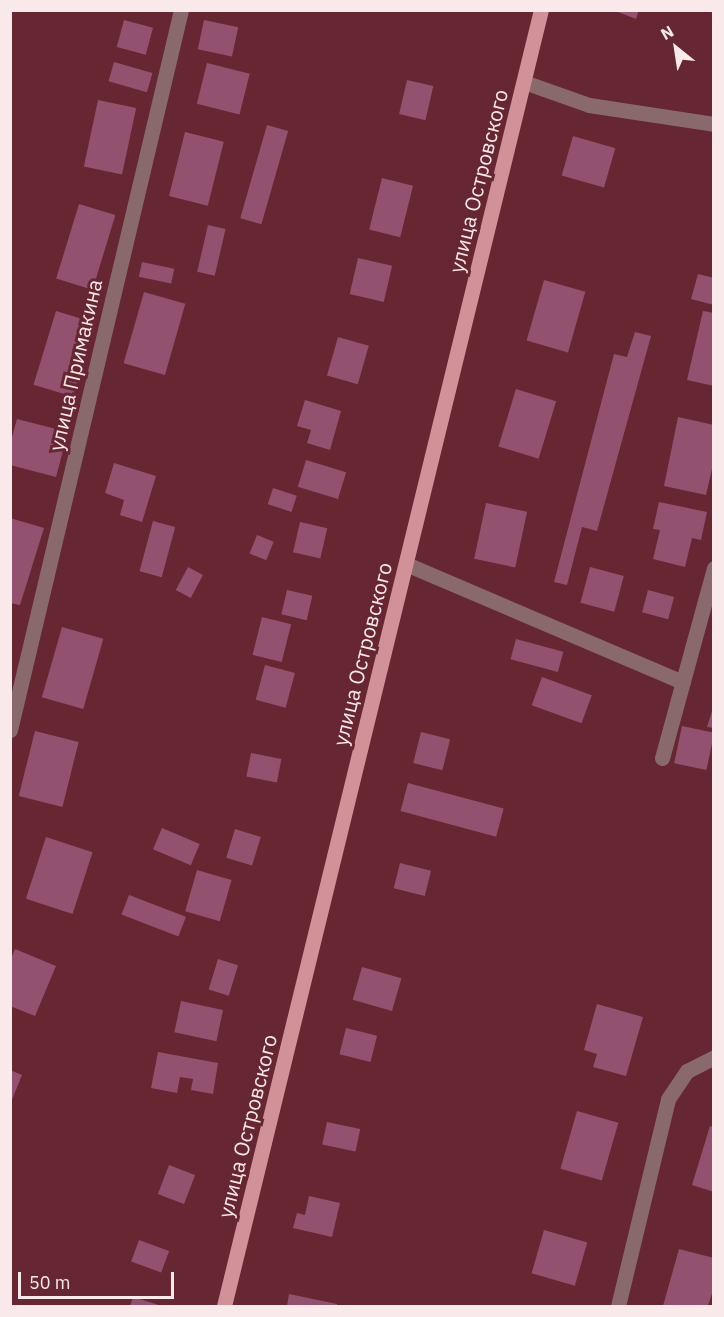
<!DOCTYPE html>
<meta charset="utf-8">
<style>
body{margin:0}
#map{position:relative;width:724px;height:1317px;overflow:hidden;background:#672732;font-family:"IBM Plex Sans",sans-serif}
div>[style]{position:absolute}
.building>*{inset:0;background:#92516f;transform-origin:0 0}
.minor>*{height:15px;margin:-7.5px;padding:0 7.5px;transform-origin:7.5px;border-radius:7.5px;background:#8a696d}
.major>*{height:15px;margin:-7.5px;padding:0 7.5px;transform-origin:7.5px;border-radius:7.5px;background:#d19198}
span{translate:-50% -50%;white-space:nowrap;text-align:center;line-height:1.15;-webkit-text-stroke:6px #672732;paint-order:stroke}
.street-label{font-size:21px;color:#fae9ea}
.frame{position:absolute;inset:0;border:12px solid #fae9ea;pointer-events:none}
.north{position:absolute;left:646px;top:18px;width:60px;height:60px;-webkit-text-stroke:4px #672732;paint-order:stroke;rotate:330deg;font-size:16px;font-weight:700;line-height:24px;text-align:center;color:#fae9ea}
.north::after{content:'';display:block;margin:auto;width:21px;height:27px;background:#fae9ea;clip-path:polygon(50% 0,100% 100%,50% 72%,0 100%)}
.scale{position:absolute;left:18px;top:1272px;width:156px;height:27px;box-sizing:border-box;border:3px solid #fae9ea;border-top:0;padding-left:8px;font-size:18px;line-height:21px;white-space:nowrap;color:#fae9ea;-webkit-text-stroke:4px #672732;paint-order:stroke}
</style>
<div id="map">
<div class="building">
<i style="clip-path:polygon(613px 10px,639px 10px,636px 19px)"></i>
<i style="left:124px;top:20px;width:30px;height:28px;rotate:15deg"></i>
<i style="left:204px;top:20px;width:35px;height:30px;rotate:12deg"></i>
<i style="left:114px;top:62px;width:40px;height:20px;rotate:16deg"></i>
<i style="left:207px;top:63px;width:44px;height:42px;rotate:14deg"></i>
<i style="left:407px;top:80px;width:27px;height:35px;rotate:13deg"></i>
<i style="left:98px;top:100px;width:39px;height:68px;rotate:12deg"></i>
<i style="left:267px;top:125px;width:22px;height:97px;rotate:16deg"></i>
<i style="left:185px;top:132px;width:40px;height:66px;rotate:14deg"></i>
<i style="left:573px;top:136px;width:44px;height:41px;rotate:16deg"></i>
<i style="left:382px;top:178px;width:32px;height:53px;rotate:14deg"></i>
<i style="left:79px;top:204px;width:38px;height:78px;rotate:17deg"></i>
<i style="left:208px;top:225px;width:18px;height:48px;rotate:13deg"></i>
<i style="left:358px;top:258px;width:35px;height:37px;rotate:13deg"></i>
<i style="left:142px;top:262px;width:33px;height:15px;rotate:12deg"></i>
<i style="clip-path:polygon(698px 274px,714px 278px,714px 305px,691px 299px)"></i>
<i style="left:544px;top:280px;width:43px;height:63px;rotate:16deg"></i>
<i style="left:144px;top:292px;width:43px;height:74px;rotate:16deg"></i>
<i style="left:56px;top:311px;width:41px;height:77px;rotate:17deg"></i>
<i style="clip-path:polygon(703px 311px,714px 313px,714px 386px,687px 380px)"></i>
<i style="clip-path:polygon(635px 332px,651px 336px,597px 531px,582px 527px,567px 585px,554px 582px,614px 354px,627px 357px)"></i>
<i style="left:338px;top:337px;width:32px;height:40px;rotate:16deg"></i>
<i style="left:516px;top:389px;width:42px;height:60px;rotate:17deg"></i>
<i style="clip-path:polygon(305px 400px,341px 411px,330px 450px,307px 443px,311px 430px,297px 426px)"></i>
<i style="clip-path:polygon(678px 417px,714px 425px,714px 460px,706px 495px,664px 486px)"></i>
<i style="clip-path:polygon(17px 419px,68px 432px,56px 477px,10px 465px,10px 444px)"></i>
<i style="left:306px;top:460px;width:42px;height:28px;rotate:17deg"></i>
<i style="clip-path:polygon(114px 463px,156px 476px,142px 522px,120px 515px,124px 500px,105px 493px)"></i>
<i style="left:273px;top:488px;width:25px;height:17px;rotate:18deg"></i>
<i style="clip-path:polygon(659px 502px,707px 512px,701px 540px,692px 538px,685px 567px,653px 559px,660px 530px,653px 529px)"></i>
<i style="left:486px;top:503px;width:42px;height:57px;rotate:12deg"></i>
<i style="clip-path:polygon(10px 518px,44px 528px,20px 605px,10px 603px)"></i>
<i style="left:153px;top:521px;width:23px;height:52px;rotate:15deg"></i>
<i style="left:300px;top:522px;width:28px;height:31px;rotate:13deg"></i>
<i style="left:257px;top:535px;width:18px;height:20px;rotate:22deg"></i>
<i style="left:188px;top:567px;width:17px;height:26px;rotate:28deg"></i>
<i style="left:590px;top:567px;width:35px;height:37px;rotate:15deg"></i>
<i style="left:287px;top:590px;width:26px;height:25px;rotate:13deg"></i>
<i style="left:648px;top:590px;width:27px;height:23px;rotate:15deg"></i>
<i style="left:262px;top:617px;width:30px;height:39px;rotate:14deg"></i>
<i style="left:62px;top:627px;width:43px;height:73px;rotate:16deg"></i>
<i style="left:516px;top:639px;width:49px;height:21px;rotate:15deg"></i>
<i style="left:265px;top:665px;width:31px;height:36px;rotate:15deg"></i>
<i style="left:542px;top:677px;width:53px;height:30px;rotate:20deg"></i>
<i style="clip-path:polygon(713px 708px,714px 708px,714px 728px,707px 727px)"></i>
<i style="left:682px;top:726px;width:33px;height:38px;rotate:12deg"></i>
<i style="left:35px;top:731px;width:45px;height:67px;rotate:14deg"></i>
<i style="left:421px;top:732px;width:30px;height:32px;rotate:14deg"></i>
<i style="left:251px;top:753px;width:31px;height:24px;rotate:11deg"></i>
<i style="left:408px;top:783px;width:99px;height:29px;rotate:15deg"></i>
<i style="left:162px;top:828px;width:41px;height:23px;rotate:23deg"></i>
<i style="left:235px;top:829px;width:27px;height:30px;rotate:17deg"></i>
<i style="left:46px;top:837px;width:49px;height:65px;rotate:18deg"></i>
<i style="left:400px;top:863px;width:32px;height:26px;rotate:14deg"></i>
<i style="left:197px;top:870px;width:36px;height:43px;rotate:16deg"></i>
<i style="left:129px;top:895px;width:61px;height:21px;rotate:21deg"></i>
<i style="clip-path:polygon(15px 949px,56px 966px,35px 1016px,10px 1006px,10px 961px)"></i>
<i style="left:218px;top:959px;width:21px;height:32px;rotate:17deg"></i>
<i style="left:362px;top:967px;width:41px;height:34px;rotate:16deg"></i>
<i style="left:181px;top:1001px;width:43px;height:32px;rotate:12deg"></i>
<i style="clip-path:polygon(597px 1004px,643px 1017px,626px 1076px,593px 1067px,597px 1054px,584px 1050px)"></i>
<i style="left:346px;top:1028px;width:32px;height:27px;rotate:14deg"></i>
<i style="clip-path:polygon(158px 1052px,218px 1063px,213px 1094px,191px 1090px,193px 1079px,180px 1077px,177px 1093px,151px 1088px)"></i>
<i style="clip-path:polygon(10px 1070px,22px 1075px,11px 1102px,10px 1102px)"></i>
<i style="left:577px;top:1111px;width:43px;height:60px;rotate:16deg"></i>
<i style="left:327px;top:1122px;width:34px;height:23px;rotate:12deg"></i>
<i style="clip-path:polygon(710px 1126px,714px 1127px,714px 1192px,692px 1185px)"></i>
<i style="left:169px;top:1165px;width:28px;height:31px;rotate:21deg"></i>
<i style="clip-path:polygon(309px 1196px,340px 1203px,332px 1237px,293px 1228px,297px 1213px,305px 1215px)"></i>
<i style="left:544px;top:1230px;width:45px;height:45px;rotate:16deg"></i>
<i style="left:139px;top:1240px;width:32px;height:23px;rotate:20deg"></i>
<i style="clip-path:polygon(679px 1249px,714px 1258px,714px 1287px,708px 1306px,663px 1306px)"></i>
<i style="clip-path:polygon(289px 1294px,337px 1304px,337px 1306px,287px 1306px)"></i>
<i style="clip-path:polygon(133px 1297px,162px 1306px,130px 1306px)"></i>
</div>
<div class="minor">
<i style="left:524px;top:82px;width:69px;rotate:19.5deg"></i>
<i style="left:589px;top:105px;width:126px;rotate:8.6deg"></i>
<i style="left:406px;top:564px;width:301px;rotate:23.1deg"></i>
<i style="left:10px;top:730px;width:740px;rotate:-76.64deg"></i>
<i style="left:662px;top:758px;width:197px;rotate:-74.7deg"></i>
<i style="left:618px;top:1306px;width:213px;rotate:-76.4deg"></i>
<i style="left:668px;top:1099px;width:34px;rotate:-56deg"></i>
<i style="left:687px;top:1071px;width:30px;rotate:-27deg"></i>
</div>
<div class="major">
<i style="left:224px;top:1306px;width:1334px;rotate:-76.26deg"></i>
</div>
<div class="street-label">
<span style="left:478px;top:181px;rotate:-76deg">улица Островского</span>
<span style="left:75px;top:365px;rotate:-77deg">улица Примакина</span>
<span style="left:362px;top:654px;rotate:-76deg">улица Островского</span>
<span style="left:247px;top:1126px;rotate:-76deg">улица Островского</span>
</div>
<div class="frame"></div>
<div class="north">N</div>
<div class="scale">50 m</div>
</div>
